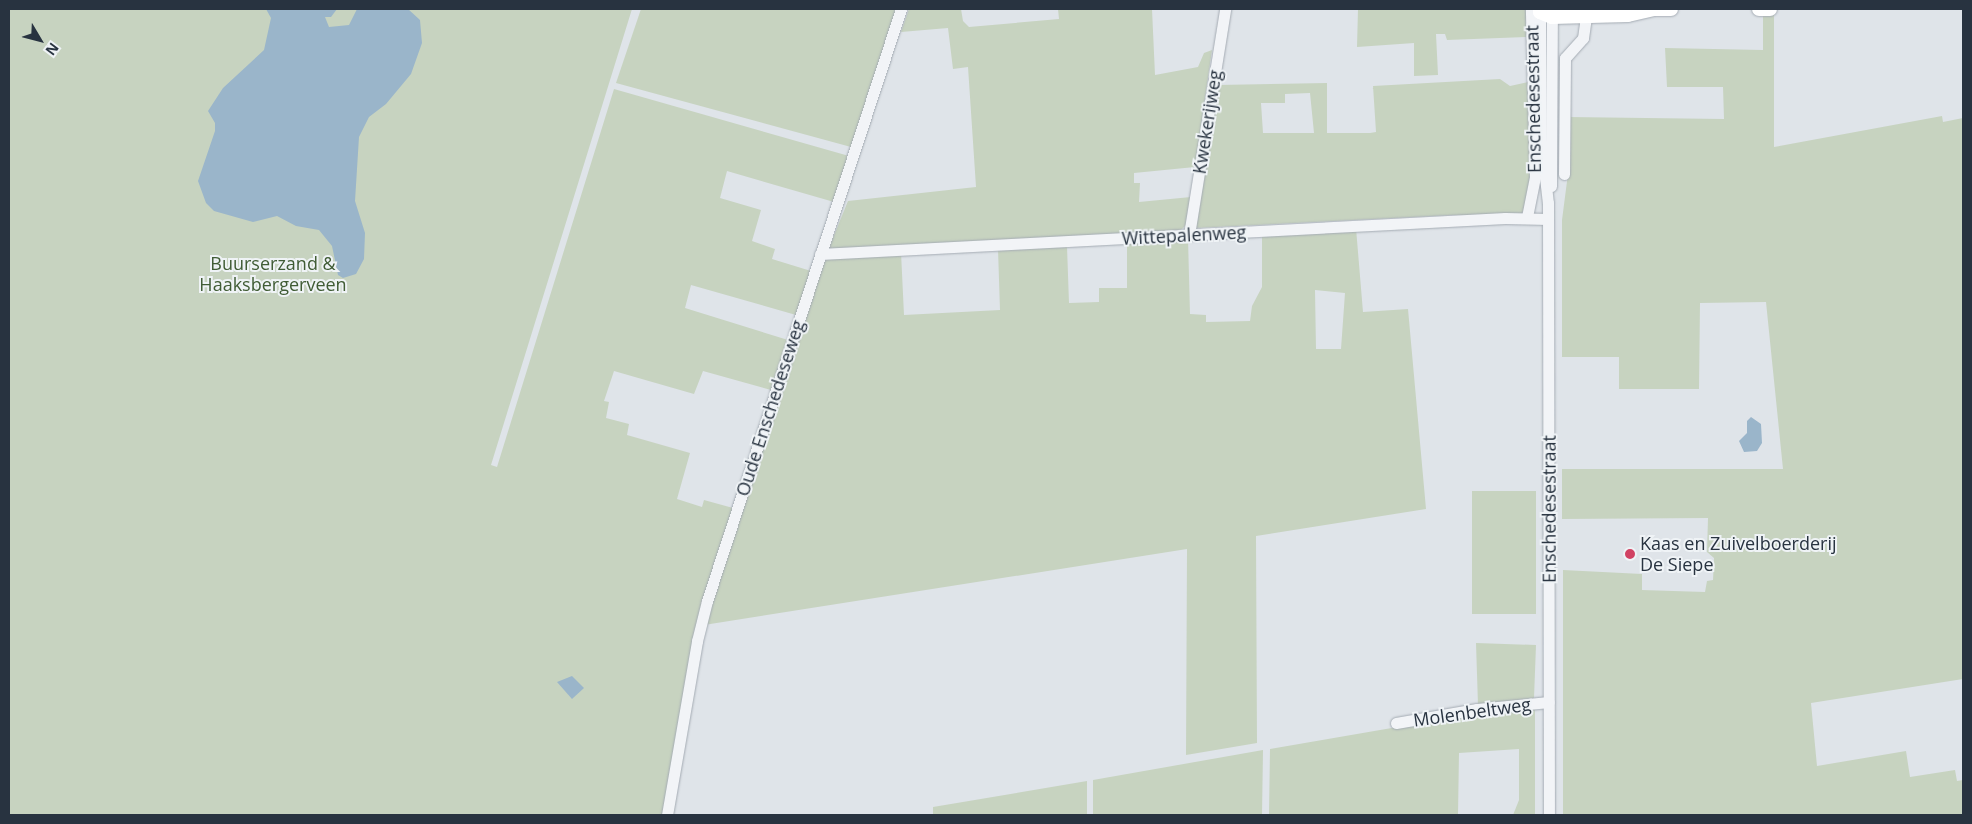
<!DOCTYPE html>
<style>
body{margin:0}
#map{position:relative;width:1972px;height:824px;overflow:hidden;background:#dfe4e9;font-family:"Open Sans",sans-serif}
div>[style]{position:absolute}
.green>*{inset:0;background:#c7d3c0;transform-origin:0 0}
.water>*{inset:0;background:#9ab5ca}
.roads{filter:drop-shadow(0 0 1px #a4abb3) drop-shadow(0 0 1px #a4abb3)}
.minor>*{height:11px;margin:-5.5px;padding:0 5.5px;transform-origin:5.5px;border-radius:5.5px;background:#f2f4f7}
.major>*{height:14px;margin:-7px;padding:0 7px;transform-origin:7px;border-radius:7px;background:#fff}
.dots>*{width:14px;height:14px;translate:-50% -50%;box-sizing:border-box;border:2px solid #eff3f6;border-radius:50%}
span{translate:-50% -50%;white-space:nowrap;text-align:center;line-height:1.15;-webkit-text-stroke:4px #eff3f6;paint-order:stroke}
.street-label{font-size:18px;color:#283340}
.park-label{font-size:18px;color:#405c35}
.poi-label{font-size:18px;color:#283340}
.left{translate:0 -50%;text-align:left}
.frame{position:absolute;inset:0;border:10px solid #283340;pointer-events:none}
.north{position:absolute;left:15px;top:15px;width:50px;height:50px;-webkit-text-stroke:4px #eff3f6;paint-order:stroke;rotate:127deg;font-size:14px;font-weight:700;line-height:20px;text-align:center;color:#283340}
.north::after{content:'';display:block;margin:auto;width:18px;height:22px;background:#283340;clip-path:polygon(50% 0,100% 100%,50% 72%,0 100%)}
</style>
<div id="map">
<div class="green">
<i style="clip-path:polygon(9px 9px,632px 9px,491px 465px,497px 467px,614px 89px,849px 156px,834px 202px,727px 171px,720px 198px,761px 210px,752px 241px,775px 249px,772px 259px,811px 271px,796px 315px,691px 285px,685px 308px,788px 340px,771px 390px,703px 371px,694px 394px,614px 371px,604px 401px,609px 402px,606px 418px,629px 424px,627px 435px,690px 453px,677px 499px,702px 507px,704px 500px,733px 508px,663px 815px,9px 815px)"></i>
<i style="clip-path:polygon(641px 9px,897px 9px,851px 147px,616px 83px)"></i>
<i style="clip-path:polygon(909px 9px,961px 9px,963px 21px,969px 27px,1059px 19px,1058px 9px,1152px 9px,1155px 75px,1198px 67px,1204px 53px,1212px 50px,1195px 167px,1134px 173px,1134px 183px,1140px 183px,1139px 202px,1191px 197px,1186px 225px,1181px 230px,828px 250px,848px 201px,976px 187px,968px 67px,953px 69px,948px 28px,901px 32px)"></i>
<i style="clip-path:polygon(1358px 9px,1527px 9px,1527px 37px,1447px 40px,1445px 34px,1436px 34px,1438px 75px,1414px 76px,1414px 43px,1357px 47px)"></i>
<i style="clip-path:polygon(1763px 12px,1774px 12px,1774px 147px,1942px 116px,1943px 122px,1963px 118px,1963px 679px,1811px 703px,1817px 766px,1906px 751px,1910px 777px,1955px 770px,1957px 781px,1963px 780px,1963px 815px,1563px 815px,1563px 570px,1642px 574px,1642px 590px,1705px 592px,1707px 581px,1713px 580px,1714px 558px,1707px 552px,1708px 518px,1562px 519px,1562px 469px,1783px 469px,1766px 302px,1700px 303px,1699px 389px,1619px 389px,1619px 357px,1562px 357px,1562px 220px,1569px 166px,1568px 117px,1724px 119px,1723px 87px,1667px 87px,1665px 48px,1763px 50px)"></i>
<i style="clip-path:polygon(evenodd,1500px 79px,1510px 86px,1528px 82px,1531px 164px,1529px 196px,1521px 216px,1454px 215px,1195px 228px,1217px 85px,1327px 83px,1327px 133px,1370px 133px,1376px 132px,1373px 86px,1500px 79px,1310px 93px,1314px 133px,1263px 133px,1261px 103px,1285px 103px,1285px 94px,1310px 93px)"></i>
<i style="clip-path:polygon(evenodd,1356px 228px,1363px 312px,1408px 309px,1426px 509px,1256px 536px,1257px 743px,1186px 755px,1187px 549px,704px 625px,825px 257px,901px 252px,904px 315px,1000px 310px,998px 249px,1067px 246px,1069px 303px,1099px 302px,1099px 288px,1127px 288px,1127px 241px,1188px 238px,1190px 314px,1206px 315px,1206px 322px,1250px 321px,1252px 306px,1262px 287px,1262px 234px,1356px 228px,1315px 290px,1345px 293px,1341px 349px,1316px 349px,1315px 290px)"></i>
<i style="left:1536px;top:491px;width:123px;height:64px;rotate:90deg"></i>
<i style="clip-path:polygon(1476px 643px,1536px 645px,1534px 698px,1478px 705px)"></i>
<i style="clip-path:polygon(1535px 708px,1535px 815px,1513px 815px,1519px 800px,1519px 749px,1459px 753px,1458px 815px,1269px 815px,1270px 749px,1467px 715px)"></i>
<i style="clip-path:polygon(1263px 750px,1262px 815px,1093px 815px,1093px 780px)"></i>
<i style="clip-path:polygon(1087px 781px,1087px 815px,933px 815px,933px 807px)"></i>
</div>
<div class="water">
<i style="clip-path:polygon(266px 9px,337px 9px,331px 17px,325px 17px,329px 27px,349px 25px,357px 9px,408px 9px,420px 20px,422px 43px,411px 74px,386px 104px,369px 117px,359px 137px,355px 201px,365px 233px,364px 259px,356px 274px,343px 278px,338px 275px,332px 246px,319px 230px,296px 226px,277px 216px,253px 222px,214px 211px,206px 203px,198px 181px,215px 131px,215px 123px,208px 111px,223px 88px,264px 50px,271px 18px)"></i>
<i style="clip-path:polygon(1751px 417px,1761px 424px,1762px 443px,1757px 451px,1744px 452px,1739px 441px,1747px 433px,1747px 421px)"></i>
<i style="clip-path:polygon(572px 676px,584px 688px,572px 699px,557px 682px)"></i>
</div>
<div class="roads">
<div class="minor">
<i style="left:1547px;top:10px;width:7px;rotate:164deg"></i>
<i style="left:1540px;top:12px;width:130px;rotate:89.6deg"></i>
<i style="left:1541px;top:142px;width:61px;rotate:83.5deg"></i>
<i style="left:1548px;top:203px;width:612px;rotate:89.91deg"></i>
<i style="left:1564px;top:174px;width:116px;rotate:-89.5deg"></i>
<i style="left:1565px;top:58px;width:27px;rotate:-48deg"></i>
<i style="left:1583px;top:38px;width:29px;rotate:-82deg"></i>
<i style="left:1551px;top:186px;width:176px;rotate:-89.7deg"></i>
<i style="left:1527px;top:217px;width:41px;rotate:-78.7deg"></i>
<i style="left:1535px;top:177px;width:168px;rotate:-91.4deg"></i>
<i style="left:1189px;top:235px;width:229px;rotate:-80.9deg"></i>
<i style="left:820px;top:254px;width:686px;rotate:-3.01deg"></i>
<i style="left:1505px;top:218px;width:43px;rotate:1.3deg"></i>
<i style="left:1396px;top:723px;width:82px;rotate:-9.8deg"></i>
<i style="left:1477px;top:709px;width:72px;rotate:-5.6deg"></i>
<i style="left:667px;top:815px;width:177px;rotate:-80.2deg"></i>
<i style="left:697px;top:641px;width:41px;rotate:-76deg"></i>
<i style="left:707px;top:601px;width:623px;rotate:-71.86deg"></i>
</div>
<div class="major">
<i style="left:1540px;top:9px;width:3px;rotate:90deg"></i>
<i style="left:1540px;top:12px;width:13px;rotate:23deg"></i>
<i style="left:1552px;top:17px;width:76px;rotate:-1.5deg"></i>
<i style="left:1628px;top:15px;width:28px;rotate:-13deg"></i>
<i style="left:1651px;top:9px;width:20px"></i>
<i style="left:1759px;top:9px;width:11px"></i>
</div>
</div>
<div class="dots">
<i style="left:1630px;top:554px;background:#d14263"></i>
</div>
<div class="street-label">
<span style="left:1533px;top:99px;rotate:-91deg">Enschedesestraat</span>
<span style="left:1207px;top:122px;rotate:-81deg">Kwekerijweg</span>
<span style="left:1184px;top:235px;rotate:-3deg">Wittepalenweg</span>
<span style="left:770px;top:408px;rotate:-72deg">Oude Enschedeseweg</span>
<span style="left:1549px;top:509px;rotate:-90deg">Enschedesestraat</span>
<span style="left:1472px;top:712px;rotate:-8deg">Molenbeltweg</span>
</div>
<div class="park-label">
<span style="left:273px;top:274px">Buurserzand &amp;<br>Haaksbergerveen</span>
</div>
<div class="poi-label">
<span class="left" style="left:1640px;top:554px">Kaas en Zuivelboerderij<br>De Siepe</span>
</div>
<div class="frame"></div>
<div class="north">N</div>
</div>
